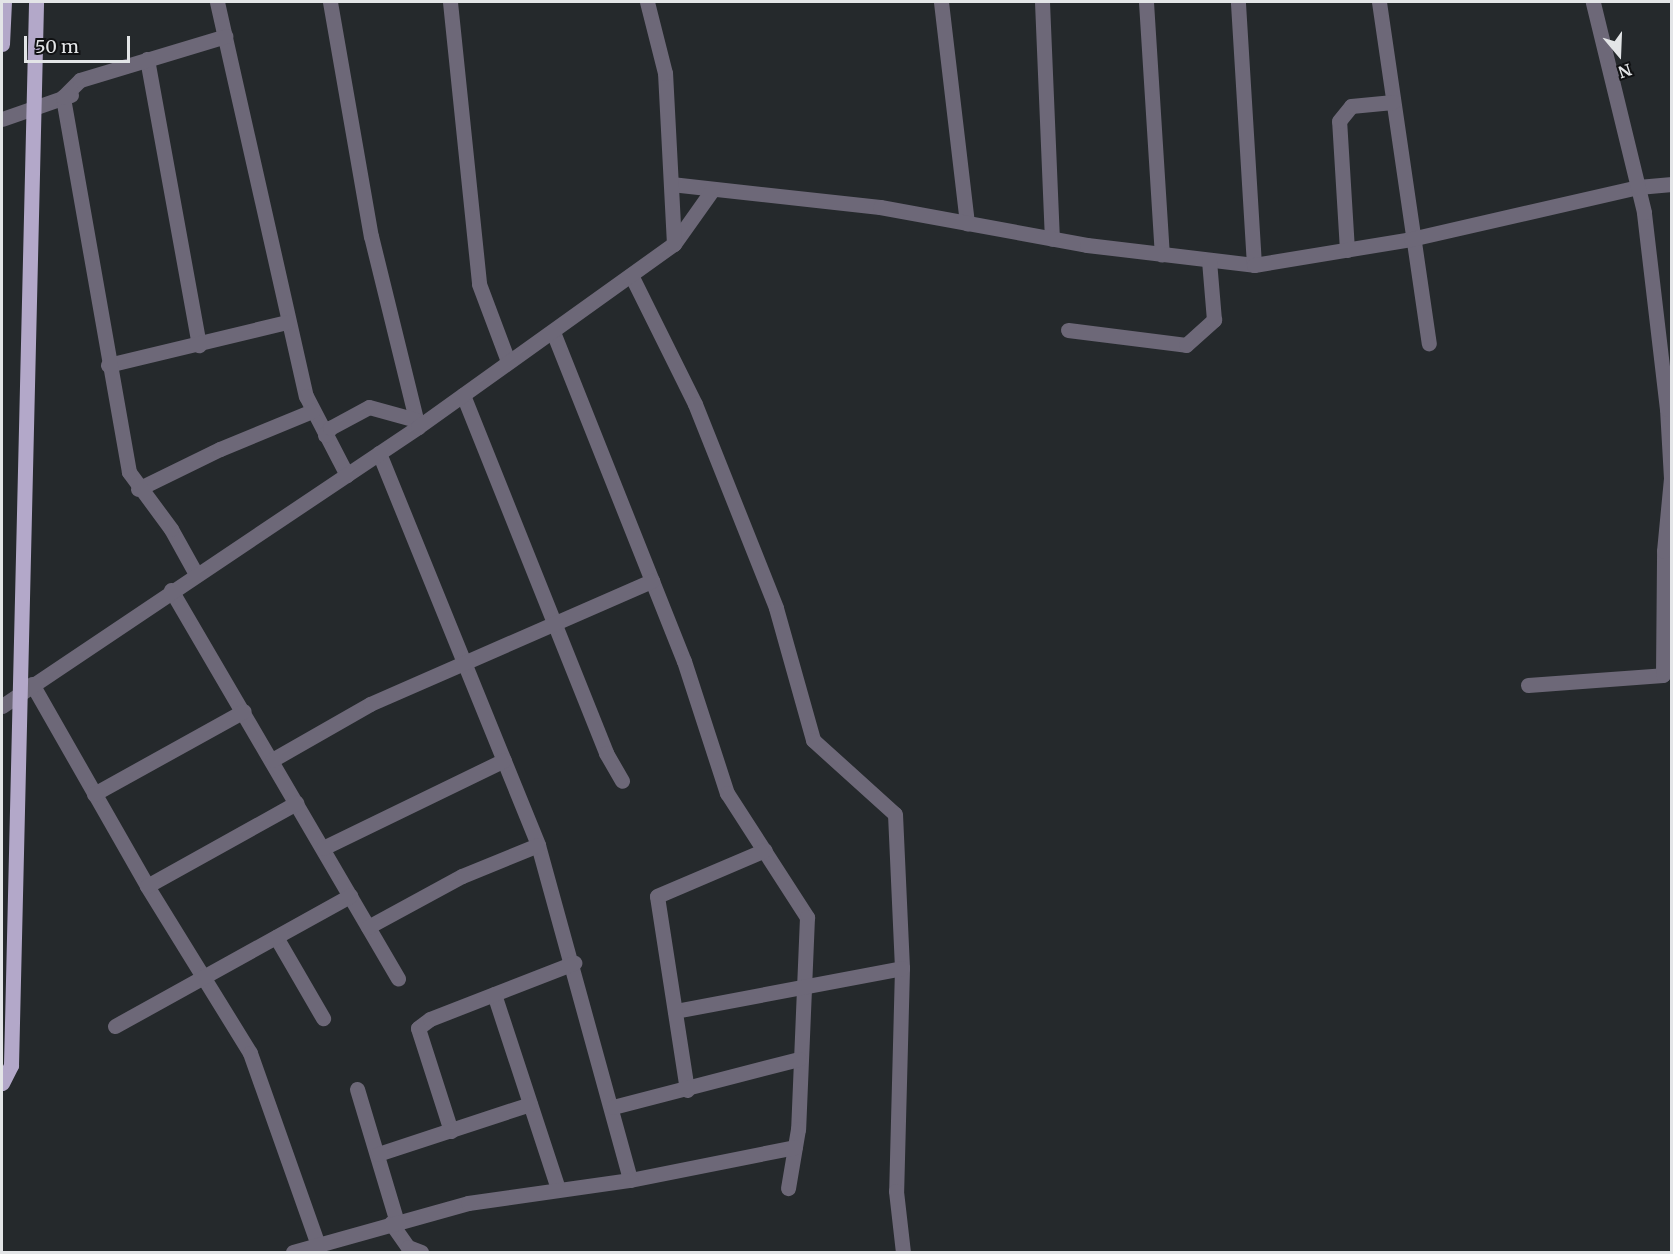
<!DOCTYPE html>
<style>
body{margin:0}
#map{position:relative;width:1673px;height:1254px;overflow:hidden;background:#25292c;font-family:Merriweather,serif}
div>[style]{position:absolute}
.minor>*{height:15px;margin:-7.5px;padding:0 7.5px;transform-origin:7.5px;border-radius:7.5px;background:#6d6878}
.major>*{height:15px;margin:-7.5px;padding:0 7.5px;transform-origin:7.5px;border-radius:7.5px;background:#b3a8c9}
span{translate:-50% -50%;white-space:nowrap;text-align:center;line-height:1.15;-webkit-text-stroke:5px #101113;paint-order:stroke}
.frame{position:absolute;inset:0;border:3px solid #e3e5e7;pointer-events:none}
.north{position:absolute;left:1589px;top:24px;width:60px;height:60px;-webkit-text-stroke:4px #101113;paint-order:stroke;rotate:161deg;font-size:16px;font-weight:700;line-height:24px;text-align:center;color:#e3e5e7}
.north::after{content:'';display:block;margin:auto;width:21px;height:27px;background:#e3e5e7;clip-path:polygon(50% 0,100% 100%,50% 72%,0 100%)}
.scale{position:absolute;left:24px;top:36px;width:106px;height:27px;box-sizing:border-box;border:3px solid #e3e5e7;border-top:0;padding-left:8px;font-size:18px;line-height:21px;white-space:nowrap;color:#e3e5e7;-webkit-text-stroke:4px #101113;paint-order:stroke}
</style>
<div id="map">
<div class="minor">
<i style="left:217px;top:2px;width:404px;rotate:77.3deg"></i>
<i style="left:306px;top:396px;width:89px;rotate:62.6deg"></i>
<i style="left:330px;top:2px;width:238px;rotate:80.1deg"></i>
<i style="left:371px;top:236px;width:197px;rotate:76.2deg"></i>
<i style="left:450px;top:2px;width:283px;rotate:84.1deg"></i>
<i style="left:479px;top:284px;width:82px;rotate:69.4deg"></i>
<i style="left:941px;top:2px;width:223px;rotate:83.3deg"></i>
<i style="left:1042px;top:2px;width:237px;rotate:87.6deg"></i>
<i style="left:1146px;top:2px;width:253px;rotate:86.4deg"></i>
<i style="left:1379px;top:2px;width:345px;rotate:81.7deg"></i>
<i style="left:147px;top:59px;width:291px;rotate:79.7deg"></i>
<i style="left:2px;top:119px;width:73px;rotate:-19.2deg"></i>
<i style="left:671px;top:184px;width:210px;rotate:6.3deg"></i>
<i style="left:880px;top:207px;width:210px;rotate:10.4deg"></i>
<i style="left:1087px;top:245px;width:168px;rotate:6.8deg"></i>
<i style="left:1254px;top:265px;width:263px;rotate:-93.5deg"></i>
<i style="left:674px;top:244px;width:67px;rotate:-54.7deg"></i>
<i style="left:1347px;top:250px;width:129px;rotate:-93.5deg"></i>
<i style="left:1339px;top:121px;width:19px;rotate:-51deg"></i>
<i style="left:1351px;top:106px;width:42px;rotate:-5.4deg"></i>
<i style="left:1254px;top:265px;width:159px;rotate:-9.4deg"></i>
<i style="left:1411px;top:239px;width:233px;rotate:-12.9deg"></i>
<i style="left:1638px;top:187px;width:34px;rotate:-5deg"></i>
<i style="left:631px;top:275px;width:144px;rotate:63.6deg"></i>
<i style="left:695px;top:404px;width:219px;rotate:68.3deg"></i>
<i style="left:776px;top:608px;width:137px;rotate:74.3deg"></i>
<i style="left:813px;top:740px;width:110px;rotate:42.1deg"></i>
<i style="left:895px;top:814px;width:154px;rotate:87.4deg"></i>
<i style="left:902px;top:968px;width:223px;rotate:91.5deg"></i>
<i style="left:896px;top:1191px;width:61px;rotate:83.5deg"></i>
<i style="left:1068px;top:330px;width:119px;rotate:7.2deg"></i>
<i style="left:1186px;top:345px;width:38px;rotate:-42deg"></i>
<i style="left:1214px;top:320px;width:60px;rotate:-94.8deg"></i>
<i style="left:553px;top:332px;width:354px;rotate:68.3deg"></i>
<i style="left:684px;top:661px;width:139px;rotate:72deg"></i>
<i style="left:727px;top:793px;width:148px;rotate:57.2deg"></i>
<i style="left:807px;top:917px;width:212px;rotate:92.4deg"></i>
<i style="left:798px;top:1129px;width:60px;rotate:99.6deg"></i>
<i style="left:108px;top:365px;width:184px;rotate:-13.5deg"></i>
<i style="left:463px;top:395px;width:386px;rotate:68.2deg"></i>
<i style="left:606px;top:753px;width:32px;rotate:60deg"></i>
<i style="left:325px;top:435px;width:9px;rotate:-54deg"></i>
<i style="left:330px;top:428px;width:44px;rotate:-28.3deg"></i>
<i style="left:369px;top:407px;width:49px;rotate:15.5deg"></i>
<i style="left:379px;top:453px;width:423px;rotate:67.9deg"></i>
<i style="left:538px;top:845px;width:347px;rotate:74.6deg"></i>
<i style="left:630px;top:1180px;width:168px;rotate:-11.3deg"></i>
<i style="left:138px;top:489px;width:91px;rotate:-26deg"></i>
<i style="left:220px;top:449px;width:100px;rotate:-22.4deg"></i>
<i style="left:196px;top:574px;width:51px;rotate:-119.1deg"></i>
<i style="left:171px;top:529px;width:71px;rotate:-126.4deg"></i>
<i style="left:129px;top:472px;width:381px;rotate:-100deg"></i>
<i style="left:63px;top:97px;width:24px;rotate:-45deg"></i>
<i style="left:80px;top:80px;width:152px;rotate:-16.8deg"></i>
<i style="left:171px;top:590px;width:450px;rotate:59.7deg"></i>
<i style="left:32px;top:684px;width:232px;rotate:60.3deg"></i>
<i style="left:147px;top:886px;width:196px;rotate:58.3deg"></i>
<i style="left:250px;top:1053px;width:204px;rotate:70.5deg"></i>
<i style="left:1528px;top:685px;width:135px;rotate:-4.2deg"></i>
<i style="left:1663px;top:675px;width:124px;rotate:-89.5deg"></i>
<i style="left:1664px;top:551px;width:73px;rotate:-84.5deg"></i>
<i style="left:1671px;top:478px;width:69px;rotate:-93.3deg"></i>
<i style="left:1667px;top:409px;width:198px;rotate:-96.7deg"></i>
<i style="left:1644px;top:212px;width:216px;rotate:-103.7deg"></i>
<i style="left:2px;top:706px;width:501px;rotate:-33.85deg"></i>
<i style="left:418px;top:427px;width:315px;rotate:-35.6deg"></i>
<i style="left:674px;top:244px;width:171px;rotate:-93deg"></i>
<i style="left:665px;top:73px;width:73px;rotate:-104.2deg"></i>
<i style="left:272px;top:760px;width:113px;rotate:-29.7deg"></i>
<i style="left:370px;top:704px;width:308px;rotate:-23.6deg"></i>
<i style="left:94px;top:794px;width:171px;rotate:-29deg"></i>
<i style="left:323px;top:848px;width:201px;rotate:-25.9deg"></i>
<i style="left:147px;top:886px;width:171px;rotate:-29.1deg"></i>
<i style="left:368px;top:927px;width:107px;rotate:-28.5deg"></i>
<i style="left:462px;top:876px;width:82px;rotate:-22.2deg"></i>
<i style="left:276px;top:937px;width:94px;rotate:59.9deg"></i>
<i style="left:494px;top:994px;width:205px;rotate:71.8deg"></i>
<i style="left:675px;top:1011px;width:231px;rotate:-10.7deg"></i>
<i style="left:115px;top:1026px;width:269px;rotate:-29deg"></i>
<i style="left:357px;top:1089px;width:139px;rotate:73.3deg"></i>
<i style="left:687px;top:1090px;width:196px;rotate:-98.8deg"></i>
<i style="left:657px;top:896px;width:117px;rotate:-23.1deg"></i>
<i style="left:613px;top:1107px;width:192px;rotate:-14.5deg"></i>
<i style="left:451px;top:1131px;width:108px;rotate:-107.8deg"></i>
<i style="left:418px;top:1028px;width:15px;rotate:-37deg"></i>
<i style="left:430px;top:1019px;width:155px;rotate:-21.3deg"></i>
<i style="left:378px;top:1154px;width:160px;rotate:-18.2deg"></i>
<i style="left:391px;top:1223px;width:29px;rotate:55deg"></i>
<i style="left:408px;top:1247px;width:14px;rotate:21deg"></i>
<i style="left:293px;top:1252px;width:182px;rotate:-15.6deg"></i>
<i style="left:468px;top:1203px;width:164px;rotate:-8.1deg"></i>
</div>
<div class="major">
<i style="left:2px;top:44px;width:42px;rotate:-87.3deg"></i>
<i style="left:2px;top:1083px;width:20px;rotate:-63deg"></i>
<i style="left:11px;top:1065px;width:1063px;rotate:-88.65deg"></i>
</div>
<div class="frame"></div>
<div class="north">N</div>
<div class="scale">50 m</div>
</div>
